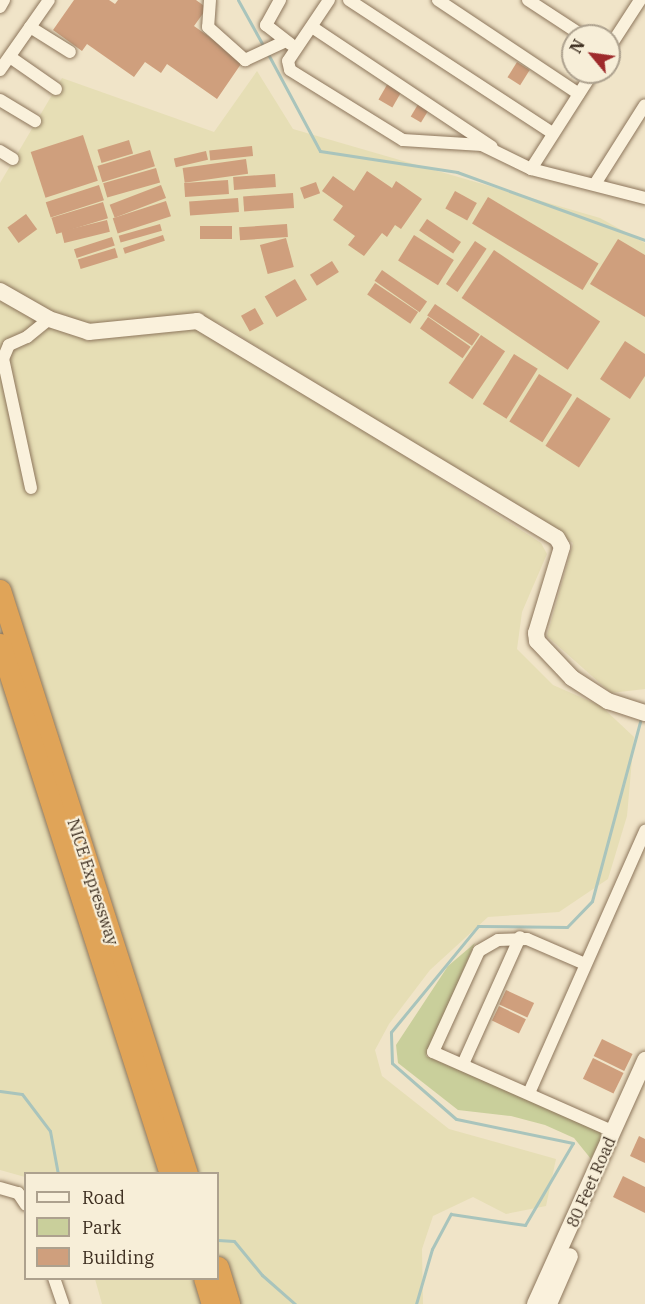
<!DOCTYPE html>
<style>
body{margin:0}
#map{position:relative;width:645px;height:1304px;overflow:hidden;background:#f0e4c8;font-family:"IBM Plex Serif",serif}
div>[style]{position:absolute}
.farmland>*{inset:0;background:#e6deb5}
.green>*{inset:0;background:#c9cf9b}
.stream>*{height:3px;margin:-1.5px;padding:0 1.5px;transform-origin:1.5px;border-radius:1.5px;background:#a9c4bc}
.building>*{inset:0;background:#cf9f7d;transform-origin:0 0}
.roads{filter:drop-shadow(0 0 2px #8d765c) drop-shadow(0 0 2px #8d765c)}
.street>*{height:12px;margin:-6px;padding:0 6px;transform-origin:6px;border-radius:6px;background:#faf1dc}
.secondary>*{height:16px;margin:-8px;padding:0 8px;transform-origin:8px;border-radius:8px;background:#faf1dc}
.highway>*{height:21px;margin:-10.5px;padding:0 10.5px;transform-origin:10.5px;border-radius:10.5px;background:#e0a458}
span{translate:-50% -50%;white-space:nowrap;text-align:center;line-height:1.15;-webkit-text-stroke:4.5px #f7eed8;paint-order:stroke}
.street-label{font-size:16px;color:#3d2e20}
.legend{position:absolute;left:24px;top:1172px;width:195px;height:108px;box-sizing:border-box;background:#f7eed8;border:2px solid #ada18e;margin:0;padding:8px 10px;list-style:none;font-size:18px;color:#3d2e20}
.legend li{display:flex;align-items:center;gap:12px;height:30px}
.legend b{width:30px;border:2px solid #ada18e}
.north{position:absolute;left:561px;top:24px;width:60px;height:60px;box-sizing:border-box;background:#f7eed8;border:2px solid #ada18e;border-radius:50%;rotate:299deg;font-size:16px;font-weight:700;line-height:24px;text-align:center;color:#3d2e20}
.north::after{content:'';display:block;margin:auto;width:21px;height:27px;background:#9e2a2b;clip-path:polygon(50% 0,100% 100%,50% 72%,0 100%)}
</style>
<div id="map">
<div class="farmland">
<i style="clip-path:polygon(257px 71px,293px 129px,600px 218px,645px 243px,645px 689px,611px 693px,547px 636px,573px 543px,219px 323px,199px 324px,541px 543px,547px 554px,522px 612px,517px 649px,553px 685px,601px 706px,634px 737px,627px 816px,608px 879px,559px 912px,488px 917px,430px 970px,389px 1024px,375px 1050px,382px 1076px,449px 1129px,556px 1159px,546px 1206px,506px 1214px,473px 1197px,433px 1216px,422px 1249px,423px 1304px,102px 1304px,95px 1279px,218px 1278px,218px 1174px,26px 1174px,25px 1177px,0 1170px,0 183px,62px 78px,214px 132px)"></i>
</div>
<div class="green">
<i style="clip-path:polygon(475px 943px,426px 1056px,604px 1132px,591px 1159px,574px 1138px,545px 1125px,511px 1116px,458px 1110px,398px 1063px,396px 1045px,448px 966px)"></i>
</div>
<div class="stream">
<i style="left:238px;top:0;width:56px;rotate:61.1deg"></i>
<i style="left:268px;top:54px;width:110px;rotate:61.8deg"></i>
<i style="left:320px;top:151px;width:139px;rotate:8.7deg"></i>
<i style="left:457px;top:172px;width:200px;rotate:19.9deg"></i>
<i style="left:0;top:1091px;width:22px;rotate:8deg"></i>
<i style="left:22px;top:1094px;width:46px;rotate:52.9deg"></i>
<i style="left:50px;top:1131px;width:44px;rotate:79.5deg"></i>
<i style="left:218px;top:1240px;width:16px;rotate:4deg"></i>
<i style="left:234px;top:1241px;width:44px;rotate:50.5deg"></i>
<i style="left:262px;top:1275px;width:44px;rotate:41.3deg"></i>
<i style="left:416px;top:1304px;width:57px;rotate:-73.8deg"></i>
<i style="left:432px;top:1249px;width:40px;rotate:-62deg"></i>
<i style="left:451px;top:1214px;width:75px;rotate:8.5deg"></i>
<i style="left:525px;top:1225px;width:95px;rotate:-59.7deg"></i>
<i style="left:573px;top:1143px;width:119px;rotate:-168.4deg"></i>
<i style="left:456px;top:1119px;width:85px;rotate:-138.8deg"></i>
<i style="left:392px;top:1063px;width:31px;rotate:-92deg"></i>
<i style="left:391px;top:1032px;width:137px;rotate:-50.6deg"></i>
<i style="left:478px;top:926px;width:89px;rotate:0.6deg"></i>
<i style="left:567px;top:927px;width:36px;rotate:-46deg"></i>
<i style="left:592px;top:901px;width:189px;rotate:-75deg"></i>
</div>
<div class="building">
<i style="clip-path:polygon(74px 0,109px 0,115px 4px,118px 0,196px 0,207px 8px,194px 26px,243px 61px,217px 99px,167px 64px,161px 73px,145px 62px,134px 77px,87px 44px,82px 51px,53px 30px)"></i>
<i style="left:517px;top:62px;width:15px;height:18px;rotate:32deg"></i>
<i style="left:388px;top:83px;width:16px;height:19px;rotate:30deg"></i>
<i style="left:420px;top:101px;width:12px;height:18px;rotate:31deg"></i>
<i style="left:83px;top:135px;width:48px;height:55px;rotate:72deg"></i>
<i style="left:129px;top:140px;width:14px;height:33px;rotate:73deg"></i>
<i style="left:252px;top:146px;width:10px;height:43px;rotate:84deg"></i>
<i style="left:150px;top:150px;width:17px;height:55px;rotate:73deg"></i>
<i style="left:206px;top:151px;width:9px;height:33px;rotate:77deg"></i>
<i style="left:246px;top:159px;width:15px;height:64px;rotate:82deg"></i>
<i style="left:156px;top:168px;width:15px;height:55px;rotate:74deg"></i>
<i style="clip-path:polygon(367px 171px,392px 188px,396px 181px,422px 199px,401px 229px,395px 225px,387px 237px,382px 233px,364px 256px,348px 245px,355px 236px,333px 220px,343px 206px,322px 191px,333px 176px,354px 191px)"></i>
<i style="left:275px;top:174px;width:13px;height:42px;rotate:86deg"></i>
<i style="left:228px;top:180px;width:14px;height:44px;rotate:86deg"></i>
<i style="left:316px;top:182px;width:12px;height:17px;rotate:70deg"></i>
<i style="left:99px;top:185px;width:16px;height:56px;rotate:72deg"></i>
<i style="left:161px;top:185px;width:14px;height:55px;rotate:69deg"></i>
<i style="left:455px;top:191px;width:25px;height:20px;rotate:29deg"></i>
<i style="left:293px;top:193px;width:15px;height:50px;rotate:86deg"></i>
<i style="left:488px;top:197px;width:129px;height:31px;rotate:31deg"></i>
<i style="left:238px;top:198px;width:14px;height:49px;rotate:86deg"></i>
<i style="left:166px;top:201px;width:16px;height:56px;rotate:72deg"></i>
<i style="left:103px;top:202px;width:17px;height:54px;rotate:73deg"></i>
<i style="left:26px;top:214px;width:19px;height:23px;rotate:54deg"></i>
<i style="left:427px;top:219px;width:41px;height:14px;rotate:34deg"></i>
<i style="left:107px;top:220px;width:12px;height:47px;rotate:76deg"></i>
<i style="left:160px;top:224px;width:7px;height:43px;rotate:74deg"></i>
<i style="left:287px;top:224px;width:13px;height:48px;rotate:86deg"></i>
<i style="left:232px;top:226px;width:13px;height:32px;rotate:90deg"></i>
<i style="left:163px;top:235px;width:6px;height:42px;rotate:72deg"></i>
<i style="left:414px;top:235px;width:47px;height:30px;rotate:32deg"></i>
<i style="left:112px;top:237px;width:9px;height:40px;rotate:72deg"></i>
<i style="left:286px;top:238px;width:30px;height:27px;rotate:75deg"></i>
<i style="clip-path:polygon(618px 239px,645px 255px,645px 317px,590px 284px)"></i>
<i style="left:475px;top:241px;width:14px;height:52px;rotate:34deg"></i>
<i style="left:115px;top:248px;width:10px;height:39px;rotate:73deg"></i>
<i style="left:494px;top:250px;width:128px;height:58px;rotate:34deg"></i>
<i style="left:332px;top:261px;width:13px;height:26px;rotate:58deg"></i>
<i style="left:382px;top:270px;width:55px;height:13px;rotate:35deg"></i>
<i style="left:295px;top:279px;width:24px;height:35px;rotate:60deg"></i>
<i style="left:375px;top:283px;width:52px;height:14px;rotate:34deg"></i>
<i style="left:435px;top:304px;width:54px;height:14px;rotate:34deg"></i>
<i style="left:255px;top:308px;width:18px;height:16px;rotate:61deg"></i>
<i style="left:428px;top:317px;width:52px;height:14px;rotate:35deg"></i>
<i style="left:481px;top:335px;width:29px;height:58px;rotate:34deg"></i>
<i style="clip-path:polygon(625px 341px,645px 354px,645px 376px,630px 399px,600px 379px)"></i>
<i style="left:514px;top:354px;width:28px;height:59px;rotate:32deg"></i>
<i style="left:539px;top:374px;width:39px;height:56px;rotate:32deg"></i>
<i style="left:577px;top:397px;width:40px;height:58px;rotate:33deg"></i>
<i style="left:506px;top:990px;width:31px;height:16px;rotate:25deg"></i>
<i style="left:499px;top:1006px;width:30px;height:16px;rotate:26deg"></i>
<i style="left:602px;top:1039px;width:34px;height:19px;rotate:26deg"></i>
<i style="left:593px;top:1058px;width:34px;height:23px;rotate:26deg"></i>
<i style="clip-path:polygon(639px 1136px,645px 1139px,645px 1163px,630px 1156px)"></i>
<i style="clip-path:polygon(623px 1176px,645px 1187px,645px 1213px,613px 1197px)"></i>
</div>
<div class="roads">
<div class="street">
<i style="left:210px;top:0;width:27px;rotate:94deg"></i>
<i style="left:208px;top:27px;width:50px;rotate:41.7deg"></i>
<i style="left:245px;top:60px;width:45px;rotate:-24.9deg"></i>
<i style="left:280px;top:0;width:29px;rotate:119deg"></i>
<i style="left:266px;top:25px;width:31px;rotate:38deg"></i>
<i style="left:329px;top:0;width:73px;rotate:123.9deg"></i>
<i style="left:288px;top:61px;width:9px;rotate:77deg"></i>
<i style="left:290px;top:70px;width:133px;rotate:31.8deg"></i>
<i style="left:403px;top:140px;width:79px;rotate:3.6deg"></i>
<i style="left:482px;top:145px;width:55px;rotate:26.1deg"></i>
<i style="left:531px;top:169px;width:118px;rotate:14.3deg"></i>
<i style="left:349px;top:0;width:243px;rotate:33.2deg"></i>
<i style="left:438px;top:0;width:169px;rotate:33.7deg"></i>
<i style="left:528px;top:0;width:66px;rotate:33.2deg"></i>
<i style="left:0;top:7px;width:8px;rotate:-60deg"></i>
<i style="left:30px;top:27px;width:47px;rotate:32deg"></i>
<i style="left:312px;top:27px;width:216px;rotate:33.7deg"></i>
<i style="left:609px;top:48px;width:57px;rotate:-57.1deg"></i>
<i style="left:10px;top:57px;width:56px;rotate:34.8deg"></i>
<i style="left:0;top:70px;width:85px;rotate:-55deg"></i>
<i style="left:0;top:100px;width:41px;rotate:31deg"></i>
<i style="left:0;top:151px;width:15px;rotate:32deg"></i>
<i style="left:531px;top:169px;width:115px;rotate:-57.4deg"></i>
<i style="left:595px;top:184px;width:93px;rotate:-57.7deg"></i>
<i style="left:31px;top:488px;width:132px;rotate:-102.2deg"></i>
<i style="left:3px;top:359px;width:15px;rotate:-67deg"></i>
<i style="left:9px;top:345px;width:20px;rotate:-24deg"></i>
<i style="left:27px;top:337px;width:28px;rotate:-39deg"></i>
<i style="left:585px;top:964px;width:63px;rotate:-156.7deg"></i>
<i style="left:527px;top:939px;width:29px;rotate:178deg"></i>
<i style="left:498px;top:940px;width:22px;rotate:150deg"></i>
<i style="left:479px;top:951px;width:111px;rotate:114.5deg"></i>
<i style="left:433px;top:1052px;width:198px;rotate:23.8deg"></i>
<i style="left:463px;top:1064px;width:139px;rotate:-65.8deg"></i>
<i style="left:529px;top:1093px;width:287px;rotate:-66.1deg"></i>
<i style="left:0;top:1188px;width:19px;rotate:16deg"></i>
<i style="left:18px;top:1193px;width:14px;rotate:56deg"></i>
<i style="left:54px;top:1278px;width:28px;rotate:71deg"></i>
</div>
<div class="secondary">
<i style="left:0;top:291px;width:56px;rotate:29.7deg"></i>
<i style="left:49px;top:319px;width:42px;rotate:18deg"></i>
<i style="left:89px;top:332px;width:109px;rotate:-5.8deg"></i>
<i style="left:197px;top:321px;width:420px;rotate:31.1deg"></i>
<i style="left:557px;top:538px;width:10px;rotate:61deg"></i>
<i style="left:562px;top:547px;width:90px;rotate:106.8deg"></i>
<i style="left:536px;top:633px;width:8px;rotate:83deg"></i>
<i style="left:537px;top:641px;width:51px;rotate:46.6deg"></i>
<i style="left:572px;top:678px;width:43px;rotate:32.6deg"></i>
<i style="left:608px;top:701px;width:39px;rotate:18deg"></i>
<i style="left:535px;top:1304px;width:268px;rotate:-65.7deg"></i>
<i style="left:549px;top:1304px;width:52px;rotate:-66.4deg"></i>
</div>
<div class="highway">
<i style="left:0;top:590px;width:613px;rotate:72.24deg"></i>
<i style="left:0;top:644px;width:557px;rotate:72.22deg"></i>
<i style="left:218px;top:1267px;width:39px;rotate:73deg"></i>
<i style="left:204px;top:1278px;width:27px;rotate:73deg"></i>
</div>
</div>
<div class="street-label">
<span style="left:93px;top:882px;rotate:72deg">NICE Expressway</span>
<span style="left:591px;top:1182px;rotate:-66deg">80 Feet Road</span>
</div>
<ul class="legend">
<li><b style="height:8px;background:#faf1dc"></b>Road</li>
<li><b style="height:16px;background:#c9cf9b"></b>Park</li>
<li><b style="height:16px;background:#cf9f7d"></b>Building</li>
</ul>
<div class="north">N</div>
</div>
